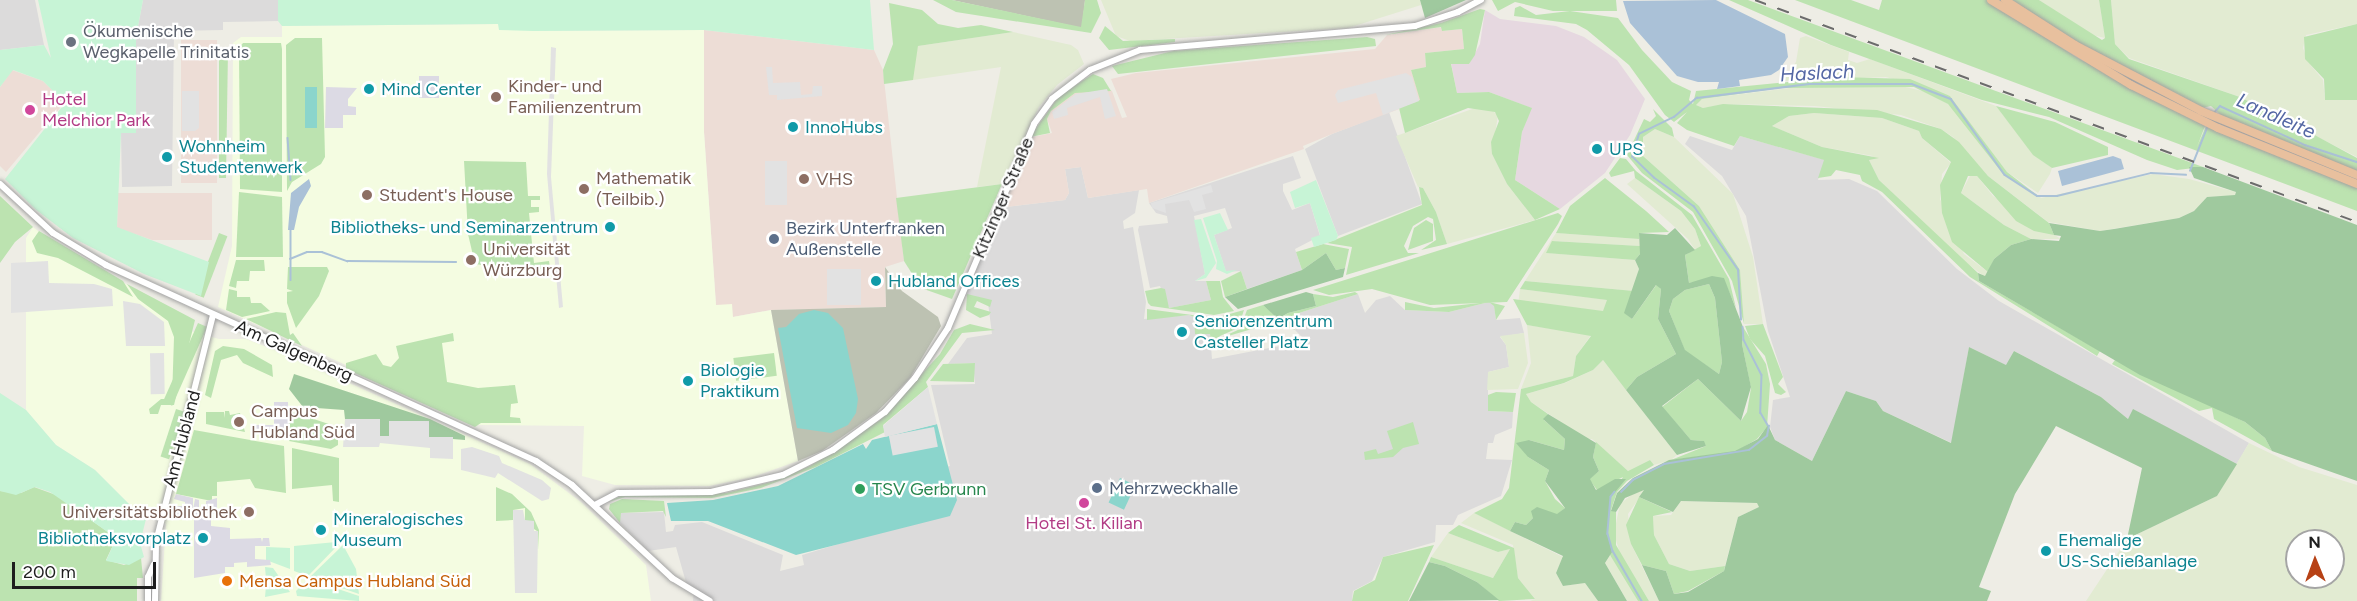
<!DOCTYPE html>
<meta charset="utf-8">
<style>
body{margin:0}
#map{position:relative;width:2357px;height:601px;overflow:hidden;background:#eeede5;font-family:Figtree,sans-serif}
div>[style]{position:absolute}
.residential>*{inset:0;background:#dcdbdb}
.commercial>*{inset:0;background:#edddd6;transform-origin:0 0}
.industrial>*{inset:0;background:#e6d8e0}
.education>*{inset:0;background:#f4fce1}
.construction>*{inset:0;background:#bdc2b2}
.farmland>*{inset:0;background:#e2ebd2;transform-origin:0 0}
.grass>*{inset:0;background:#bce3b0;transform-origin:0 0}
.forest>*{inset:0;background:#9fc99e}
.park>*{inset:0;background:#c7f4d6}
.pitch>*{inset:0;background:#8bd5cc;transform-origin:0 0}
.parking>*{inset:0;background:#e2e2e2;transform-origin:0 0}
.plaza>*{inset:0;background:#dcdae4;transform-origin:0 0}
.water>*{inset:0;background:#aac1d7}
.stream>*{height:1.5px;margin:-0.75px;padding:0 0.75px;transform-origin:0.75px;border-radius:0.75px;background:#aac1d7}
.roads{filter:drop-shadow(0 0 2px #a2a2a2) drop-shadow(0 0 2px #a2a2a2)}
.tertiary>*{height:6px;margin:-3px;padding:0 3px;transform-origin:3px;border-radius:3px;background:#fff}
.trunk>*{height:8px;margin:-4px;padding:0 4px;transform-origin:4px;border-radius:4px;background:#e8c09e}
.rail>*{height:1.5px;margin-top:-0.75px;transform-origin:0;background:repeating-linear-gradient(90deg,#6c6c6c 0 12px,transparent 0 24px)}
.dots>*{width:16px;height:16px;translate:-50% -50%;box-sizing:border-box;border:3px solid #fff;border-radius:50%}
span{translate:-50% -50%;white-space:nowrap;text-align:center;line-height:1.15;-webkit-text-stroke:4.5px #fff;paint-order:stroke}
.worship-label{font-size:18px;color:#5b616d}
.left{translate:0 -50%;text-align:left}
.education-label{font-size:18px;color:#785e54}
.right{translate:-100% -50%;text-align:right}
.culture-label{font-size:18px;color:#0d838f}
.hotel-label{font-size:18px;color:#b23c85}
.street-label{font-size:18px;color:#1e1e1e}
.service-label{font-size:18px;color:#4e5e75}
.leisure-label{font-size:18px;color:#27864d}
.food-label{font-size:18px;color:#c56008}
.water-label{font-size:20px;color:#5467a4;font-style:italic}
.north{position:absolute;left:2285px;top:529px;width:60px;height:60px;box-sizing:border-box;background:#fff;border:2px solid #a5a5a5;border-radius:50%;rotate:359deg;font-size:16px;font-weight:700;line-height:24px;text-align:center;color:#1e1e1e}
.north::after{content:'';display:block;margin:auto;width:21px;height:27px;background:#b74115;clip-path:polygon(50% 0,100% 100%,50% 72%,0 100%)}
.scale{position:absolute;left:12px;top:562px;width:144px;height:27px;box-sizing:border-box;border:3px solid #1e1e1e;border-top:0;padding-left:8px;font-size:18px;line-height:21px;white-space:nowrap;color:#1e1e1e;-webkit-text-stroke:4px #fff;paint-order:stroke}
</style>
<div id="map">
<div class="residential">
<i style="clip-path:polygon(0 0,35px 0,44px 45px,0 50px)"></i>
<i style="clip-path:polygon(143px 0,278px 0,278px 21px,223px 22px,223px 30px,174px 31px,172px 186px,122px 187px,121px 133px,136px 133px,136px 37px)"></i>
<i style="clip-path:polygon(1389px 112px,1422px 204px,1338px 236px,1305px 149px,1332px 134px)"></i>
<i style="clip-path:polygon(1690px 136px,1732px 150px,1740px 136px,1825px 160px,1818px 180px,1849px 179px,1877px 191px,1957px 269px,1999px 301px,2249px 443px,2237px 464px,2134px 410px,2128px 419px,2101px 397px,2014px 351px,2007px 366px,1969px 347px,1952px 443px,1883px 411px,1876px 401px,1846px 391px,1812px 461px,1775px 440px,1770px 427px,1773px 400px,1790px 397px,1768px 331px,1746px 216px,1722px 176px,1685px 144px)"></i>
<i style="clip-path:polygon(1293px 156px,1301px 178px,1283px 184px,1283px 191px,1292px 210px,1310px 203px,1320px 236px,1295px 249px,1302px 270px,1247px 289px,1241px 271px,1226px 272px,1214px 235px,1232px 228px,1225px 208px,1194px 216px,1205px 274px,1195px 281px,1206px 281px,1211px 300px,1169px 308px,1160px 286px,1150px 288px,1138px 230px,1139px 226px,1168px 223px,1167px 216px,1156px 213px,1149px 203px)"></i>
<i style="clip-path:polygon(1081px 167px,1088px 198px,1139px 190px,1135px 213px,1123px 221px,1124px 229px,1133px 227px,1146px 302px,1144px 319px,1189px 315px,1194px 317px,1197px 327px,1210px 334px,1212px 359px,1306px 341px,1295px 330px,1299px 313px,1358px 294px,1365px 313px,1376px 300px,1390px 296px,1405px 310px,1449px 312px,1489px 302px,1494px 305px,1496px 320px,1520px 318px,1524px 333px,1500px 337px,1506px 345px,1509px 367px,1488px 372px,1488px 411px,1513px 412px,1512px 428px,1495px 435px,1493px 443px,1488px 443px,1486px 459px,1512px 460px,1501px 496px,1458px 515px,1453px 525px,1436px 525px,1435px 542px,1383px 557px,1372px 581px,1353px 591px,1352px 601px,693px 601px,694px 590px,687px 586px,676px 547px,648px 551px,620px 523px,620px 513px,664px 512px,666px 532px,673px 531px,675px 525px,702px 522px,783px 555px,780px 571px,804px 565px,802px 555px,872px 534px,937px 469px,950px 466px,931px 385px,975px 384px,973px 363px,948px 364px,967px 338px,992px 334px,988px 303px,964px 295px,998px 208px,1065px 200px,1069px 193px,1065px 169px)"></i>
</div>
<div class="commercial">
<i style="clip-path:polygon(1442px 27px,1443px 31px,1462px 29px,1464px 49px,1425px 53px,1426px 67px,1411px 70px,1421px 101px,1332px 134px,1303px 146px,1304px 149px,1149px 203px,1147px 189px,1088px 198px,1081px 167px,1065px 169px,1069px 193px,1065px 200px,998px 208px,1027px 138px,1052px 133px,1047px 119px,1051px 111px,1075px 93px,1108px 88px,1112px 91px,1122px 118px,1127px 117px,1111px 79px,1136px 73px,1375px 49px,1387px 35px)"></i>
<i style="clip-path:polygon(704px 30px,874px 50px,883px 70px,904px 261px,885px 267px,886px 307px,771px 310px,733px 317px,716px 305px,704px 132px)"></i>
<i style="left:217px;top:40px;width:143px;height:36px;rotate:90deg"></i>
<i style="clip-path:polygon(12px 70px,43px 81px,65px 102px,6px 172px,0 166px,0 87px)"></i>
<i style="clip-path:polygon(118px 193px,212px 193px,212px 240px,152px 240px,117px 228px)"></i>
</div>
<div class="industrial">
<i style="clip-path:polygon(1485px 10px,1500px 19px,1556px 26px,1584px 37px,1617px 60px,1645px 99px,1630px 135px,1605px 173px,1560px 209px,1515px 180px,1522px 132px,1531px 108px,1489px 92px,1457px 93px,1451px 63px,1469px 64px,1480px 44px)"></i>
</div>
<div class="education">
<i style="clip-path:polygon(498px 24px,533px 31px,704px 30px,704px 132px,716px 305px,732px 304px,733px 317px,771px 310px,798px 461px,753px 477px,709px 486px,615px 485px,582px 476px,584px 426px,478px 425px,218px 307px,232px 246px,233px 43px,241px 37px,282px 37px,282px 26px)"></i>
<i style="clip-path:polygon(33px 227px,65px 251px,152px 298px,193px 332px,219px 339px,246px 339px,280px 352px,530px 464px,581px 502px,646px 565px,651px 601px,161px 601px,166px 525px,154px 510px,132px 507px,95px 470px,56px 445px,26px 410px,26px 238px)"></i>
</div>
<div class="construction">
<i style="clip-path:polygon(952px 0,1085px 0,1082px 28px)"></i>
<i style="clip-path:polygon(885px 267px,902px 291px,938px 317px,941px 326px,910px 378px,876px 413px,822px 451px,798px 461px,771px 310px,886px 307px)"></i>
</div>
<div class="farmland">
<i style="clip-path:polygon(1101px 0,1420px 0,1421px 5px,1348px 28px,1130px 41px,1116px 36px)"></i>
<i style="clip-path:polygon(2039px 0,2099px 0,2105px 38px,2092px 35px)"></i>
<i style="clip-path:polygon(2111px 0,2357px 0,2357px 24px,2306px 35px,2303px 48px,2308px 62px,2323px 80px,2325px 100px,2357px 100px,2357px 157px,2237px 96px,2129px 58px,2115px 44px)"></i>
<i style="clip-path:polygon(1013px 32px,1071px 45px,1078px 50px,1084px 64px,1057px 85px,1039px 107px,1002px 184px,977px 187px,1001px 67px,913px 80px,912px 71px,918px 46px)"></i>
<i style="clip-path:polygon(1806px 36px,1849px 52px,1848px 60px,1857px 63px,1870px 59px,1996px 106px,2033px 154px,2052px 168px,2050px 174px,2038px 193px,2007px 172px,1950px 96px,1886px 77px,1782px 81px,1796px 62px,1800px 38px)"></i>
<i style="clip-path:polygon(1807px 86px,1901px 86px,1931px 93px,1948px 104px,1963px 119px,2003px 174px,2041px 198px,2153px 174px,2189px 179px,2236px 192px,2235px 196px,2207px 197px,2194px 211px,2179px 218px,2100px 231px,2048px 222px,1988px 176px,1953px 137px,1941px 129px,1901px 115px,1815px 106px,1728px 104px,1703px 108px,1696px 105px,1702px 99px)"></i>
<i style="clip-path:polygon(1475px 108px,1490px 109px,1498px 115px,1492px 154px,1507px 184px,1535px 220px,1447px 244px,1436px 212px,1423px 188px,1418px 187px,1396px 136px)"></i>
<i style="clip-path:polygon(1814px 113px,1882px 118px,1919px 131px,1922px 138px,1951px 163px,1942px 174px,1940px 199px,1964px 254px,1988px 272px,1985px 277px,1955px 254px,1879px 180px,1869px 160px,1873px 156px,1822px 147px,1772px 126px,1789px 116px)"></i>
<i style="clip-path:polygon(1655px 129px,1674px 137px,1733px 194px,1753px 257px,1763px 324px,1744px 324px,1740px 270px,1699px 206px,1643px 156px,1643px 137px)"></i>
<i style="clip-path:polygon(1971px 174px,1977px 176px,1993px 196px,2061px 239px,2031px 239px,2004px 225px,1961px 193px)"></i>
<i style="clip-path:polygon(1635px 178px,1681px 211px,1695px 229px,1701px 246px,1695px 250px,1688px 239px,1627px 184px)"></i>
<i style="clip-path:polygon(1556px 233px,1639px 239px,1640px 246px,1553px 241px,1547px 253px,1635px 260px,1639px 269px,1634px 291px,1525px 281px)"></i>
<i style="left:1520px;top:289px;width:88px;height:12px;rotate:7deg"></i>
<i style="clip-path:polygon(1527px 325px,1591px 335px,1576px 356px,1573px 376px,1521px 389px,1531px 363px)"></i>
<i style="clip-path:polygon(1524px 333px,1528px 363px,1518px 389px,1487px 390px,1488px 372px,1509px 367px,1506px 345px,1500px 336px)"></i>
<i style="clip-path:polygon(1603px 360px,1677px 455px,1671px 460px,1654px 465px,1650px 460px,1628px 471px,1592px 439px,1586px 439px,1531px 402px,1526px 394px,1565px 383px,1593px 370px)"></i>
<i style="clip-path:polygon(evenodd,2249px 443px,2299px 467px,2357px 485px,2357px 601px,2086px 601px,2127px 539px,2217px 496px,2249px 443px,2297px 541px,2333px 541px,2333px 577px,2297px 577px,2297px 541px)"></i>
<i style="clip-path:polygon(1645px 490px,1628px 514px,1631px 544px,1659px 601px,1649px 601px,1645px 594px,1620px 554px,1614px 533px,1620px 504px,1634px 493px)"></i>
<i style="clip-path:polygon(1681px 501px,1758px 503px,1759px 507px,1738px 517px,1725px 566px,1690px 571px,1669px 564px,1654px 535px,1653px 516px,1671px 515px)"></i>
<i style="clip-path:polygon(1474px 513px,1563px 557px,1556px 573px,1563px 586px,1585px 583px,1598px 601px,1530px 601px,1535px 599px,1518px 578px,1513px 545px,1461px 523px)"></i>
<i style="clip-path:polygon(1448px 533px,1498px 552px,1510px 549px,1493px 578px,1431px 557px)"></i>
<i style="clip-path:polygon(1610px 555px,1625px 575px,1638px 601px,1627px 601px,1605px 563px)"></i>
</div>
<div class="grass">
<i style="clip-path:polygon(933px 0,952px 0,1081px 27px,1085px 0,1097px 0,1101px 13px,1091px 33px,956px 12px)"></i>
<i style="clip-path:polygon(1492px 0,1616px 0,1617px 11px,1553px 11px,1515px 2px,1498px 11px)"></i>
<i style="clip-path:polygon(1729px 0,1748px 0,2203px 167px,2177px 170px,2147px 160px,2049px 117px,1982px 100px,1831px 45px)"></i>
<i style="clip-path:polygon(1795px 0,1851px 0,1879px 10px,1882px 0,1988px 0,2076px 57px,2205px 126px,2197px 147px,2206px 126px,2357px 187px,2357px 211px)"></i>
<i style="clip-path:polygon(2010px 0,2039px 0,2102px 40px,2105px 38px,2099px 0,2111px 0,2115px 44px,2129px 59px,2237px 96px,2274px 113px,2357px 158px,2357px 172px,2222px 116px,2211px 106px,2202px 108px,2081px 45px)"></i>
<i style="clip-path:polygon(889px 3px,922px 10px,938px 24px,958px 28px,981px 25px,1013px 32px,918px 46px,913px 80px,884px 84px,883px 70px,893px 44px)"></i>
<i style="clip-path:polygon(1520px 6px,1536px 15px,1570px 11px,1618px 18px,1642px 50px,1672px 82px,1691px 91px,1689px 100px,1693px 104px,1696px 91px,1839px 77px,1910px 79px,1950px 96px,2007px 172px,2041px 198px,2003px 174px,1948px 104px,1914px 87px,1781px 88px,1702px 99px,1696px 105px,1703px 108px,1723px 104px,1877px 110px,1941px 129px,1959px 142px,1988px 176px,2049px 223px,2054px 235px,2034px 231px,2016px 221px,1977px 176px,1968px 176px,1961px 193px,2004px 225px,2031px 239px,2011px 245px,1994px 259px,1988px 272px,1952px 242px,1942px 213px,1940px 185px,1951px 162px,1922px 138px,1919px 131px,1882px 118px,1814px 113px,1789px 116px,1772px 126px,1822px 147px,1879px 158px,1869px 160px,1879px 180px,1978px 273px,1979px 281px,2100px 351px,2097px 356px,1970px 277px,1882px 192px,1862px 181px,1860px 175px,1836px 170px,1831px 176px,1818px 178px,1824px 160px,1740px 136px,1734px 146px,1687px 130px,1677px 123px,1687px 112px,1674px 122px,1665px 115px,1629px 65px,1587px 30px,1576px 24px,1514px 16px,1515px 8px)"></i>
<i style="clip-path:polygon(1480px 9px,1485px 10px,1475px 55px,1469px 64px,1451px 64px,1457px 93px,1489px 92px,1532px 108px,1522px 132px,1515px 180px,1560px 209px,1535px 220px,1507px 184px,1492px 154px,1491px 142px,1499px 121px,1495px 112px,1468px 108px,1405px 133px,1399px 108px,1420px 100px,1411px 70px,1426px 67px,1425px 53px,1464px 49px,1462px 29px,1442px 31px,1441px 27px,1385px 35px,1441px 23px)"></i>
<i style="clip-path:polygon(2357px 24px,2357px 100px,2325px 100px,2324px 79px,2305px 59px,2304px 37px)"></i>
<i style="clip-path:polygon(1105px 26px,1123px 41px,1175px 39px,1175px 42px,1109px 50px,1099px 38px)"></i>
<i style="clip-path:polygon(1367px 37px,1375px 39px,1376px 46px,1118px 74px,1112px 66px,1173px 51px)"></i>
<i style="clip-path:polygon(295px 38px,322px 38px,325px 157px,321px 164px,292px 182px,287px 191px,286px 45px)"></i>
<i style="clip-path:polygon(243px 43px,281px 43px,282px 49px,282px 192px,240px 189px,239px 48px)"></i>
<i style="clip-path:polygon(219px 49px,228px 49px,226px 178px,219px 178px)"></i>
<i style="clip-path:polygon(1093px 74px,1103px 78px,1111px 91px,1075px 93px,1051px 111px,1047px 119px,1050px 133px,1030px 137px,1059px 96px)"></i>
<i style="clip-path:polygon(1996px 106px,2055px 122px,2108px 147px,2108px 155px,2052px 168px,2033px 155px)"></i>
<i style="clip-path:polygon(1653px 109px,1672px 128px,1674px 137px,1655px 129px,1643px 137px,1643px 156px,1699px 206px,1740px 270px,1744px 324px,1732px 281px,1693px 212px,1642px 173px,1627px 155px,1644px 119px,1650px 122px,1656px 116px)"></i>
<i style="clip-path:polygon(1620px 158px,1626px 159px,1636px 171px,1692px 215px,1729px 279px,1736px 308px,1723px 278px,1689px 283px,1685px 255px,1701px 246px,1695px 229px,1681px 211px,1635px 178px,1634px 171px,1611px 177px,1609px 173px)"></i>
<i style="clip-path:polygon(464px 161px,526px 162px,528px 196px,540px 196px,540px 200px,531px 200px,531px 207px,539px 207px,539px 212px,529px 213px,534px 263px,549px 261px,550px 268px,524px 271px,475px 264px,468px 234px)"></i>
<i style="clip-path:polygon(1605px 178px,1646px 211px,1669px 232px,1639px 233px,1639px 239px,1556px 233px,1570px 206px)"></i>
<i style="clip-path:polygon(1002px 184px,952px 299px,921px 288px,904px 261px,896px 198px)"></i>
<i style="clip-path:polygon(1419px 187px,1423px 188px,1436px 212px,1447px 244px,1421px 250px,1436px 240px,1433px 219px,1428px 217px,1413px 226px,1404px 246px,1408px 253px,1419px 253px,1346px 275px,1352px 247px,1327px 243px,1422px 205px)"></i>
<i style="clip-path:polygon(239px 192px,282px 197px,283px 257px,236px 257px)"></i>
<i style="clip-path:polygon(0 196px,33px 227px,15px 242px,0 263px)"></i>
<i style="clip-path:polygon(1558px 213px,1562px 216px,1558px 224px,1507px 302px,1430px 305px,1372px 289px,1329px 295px,1313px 290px)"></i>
<i style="clip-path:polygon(1426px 220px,1433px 224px,1433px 241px,1408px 250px,1414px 228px)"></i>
<i style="clip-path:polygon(39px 231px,123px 281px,133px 297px,58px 258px,37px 253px,32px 241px)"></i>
<i style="left:219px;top:233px;width:9px;height:66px;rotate:21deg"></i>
<i style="clip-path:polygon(1552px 241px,1640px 246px,1640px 254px,1635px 260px,1546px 253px)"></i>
<i style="clip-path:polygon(1323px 244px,1349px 249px,1345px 268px,1336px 270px,1326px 253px,1302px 270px,1296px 252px)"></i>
<i style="clip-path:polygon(236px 260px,264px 260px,265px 271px,250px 271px,249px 281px,237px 281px,236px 288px,229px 286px)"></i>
<i style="clip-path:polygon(288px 267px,327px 267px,329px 271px,319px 296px,296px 328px,287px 303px,287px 292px,293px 291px,287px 289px)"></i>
<i style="clip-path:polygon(1241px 271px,1247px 289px,1225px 297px,1221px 281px)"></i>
<i style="clip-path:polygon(1206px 281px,1220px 281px,1223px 297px,1234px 311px,1214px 315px,1151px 306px,1148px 303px,1145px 291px,1161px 288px,1165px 289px,1169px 308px,1211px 300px)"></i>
<i style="clip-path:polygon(1525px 281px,1634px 291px,1625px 313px,1632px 319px,1657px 284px,1661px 289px,1658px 319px,1676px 354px,1637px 377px,1626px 390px,1603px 360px,1593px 370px,1564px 383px,1526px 394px,1531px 402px,1548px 414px,1544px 420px,1565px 439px,1564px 450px,1529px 440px,1528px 457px,1549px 470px,1545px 481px,1555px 499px,1565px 508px,1558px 514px,1533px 518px,1526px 525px,1515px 522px,1510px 531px,1474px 513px,1502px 499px,1509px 488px,1521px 389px,1573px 376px,1576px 356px,1591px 336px,1527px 325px,1513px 299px,1603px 311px,1607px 300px,1520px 289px)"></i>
<i style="clip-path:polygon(127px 284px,195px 320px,174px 405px,161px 405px,158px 414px,150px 414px,149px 409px,161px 399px,172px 399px,174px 337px,168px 321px,138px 299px)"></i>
<i style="clip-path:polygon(1709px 284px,1715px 298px,1722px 362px,1719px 374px,1685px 351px,1669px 311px,1673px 299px,1685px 290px)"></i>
<i style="clip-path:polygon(229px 289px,237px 291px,237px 297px,250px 297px,251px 303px,261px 303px,270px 311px,242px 317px,226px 310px)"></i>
<i style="clip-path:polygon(1355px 292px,1358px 294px,1299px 313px,1295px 330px,1282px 326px,1252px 329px,1218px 339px,1240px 329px,1247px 310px,1263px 305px,1279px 319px,1288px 313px,1316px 306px,1313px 294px,1333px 297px)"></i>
<i style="clip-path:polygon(967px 294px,992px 300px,990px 307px,977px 301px,974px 307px,991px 312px,989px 315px,980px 318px,966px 310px)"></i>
<i style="clip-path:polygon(1405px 302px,1434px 308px,1489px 302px,1505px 306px,1496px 320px,1494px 306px,1489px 302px,1449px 312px,1405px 310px)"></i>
<i style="clip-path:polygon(1147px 309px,1215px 318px,1244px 310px,1238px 328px,1220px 336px,1215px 342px,1220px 347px,1212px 348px,1210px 334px,1195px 334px,1194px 317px,1189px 315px,1147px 320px)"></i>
<i style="clip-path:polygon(276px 312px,286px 313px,290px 335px,293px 333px,302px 346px,246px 319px)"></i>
<i style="left:198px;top:323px;width:10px;height:86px;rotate:24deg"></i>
<i style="clip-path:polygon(970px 324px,995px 330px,962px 333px,926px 382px,928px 387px,883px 425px,885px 432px,816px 467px,761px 488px,712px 498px,625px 497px,608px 502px,623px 495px,726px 493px,771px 482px,810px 466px,880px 420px,940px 354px,954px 330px)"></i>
<i style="clip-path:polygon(1763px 324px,1783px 377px,1778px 384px,1786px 392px,1781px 395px,1775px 393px,1765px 356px,1750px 339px,1745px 326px)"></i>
<i style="clip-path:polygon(1743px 327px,1766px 364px,1770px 384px,1767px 427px,1757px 439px,1735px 452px,1671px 460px,1706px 446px,1703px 441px,1691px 440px,1662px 407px,1698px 379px,1741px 421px,1747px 412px,1751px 388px,1742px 344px)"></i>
<i style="clip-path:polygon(453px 333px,454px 341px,442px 343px,447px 382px,478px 388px,515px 385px,518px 403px,511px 404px,510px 417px,520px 418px,521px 423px,481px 423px,475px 427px,346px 369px,346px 363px,376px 354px,383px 365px,391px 367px,399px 358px,396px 346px)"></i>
<i style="clip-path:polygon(223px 346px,244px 349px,272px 365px,273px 377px,243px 363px,237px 355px,221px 360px,211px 398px,205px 395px,215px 351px)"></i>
<i style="left:774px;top:353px;width:23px;height:41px;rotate:83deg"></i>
<i style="clip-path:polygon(2115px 360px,2245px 422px,2265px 438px,2272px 451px,2214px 419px,2212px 408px,2199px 411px,2112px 364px)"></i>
<i style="clip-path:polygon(975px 363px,974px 382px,930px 381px,943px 364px)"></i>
<i style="clip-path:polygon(1496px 392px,1516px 393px,1513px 412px,1488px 411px,1488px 395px)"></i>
<i style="left:176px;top:409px;width:9px;height:50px;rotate:18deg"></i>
<i style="clip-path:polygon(225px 411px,229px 411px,230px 415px,240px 413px,245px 432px,206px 424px,206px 412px,224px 412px,225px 418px)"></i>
<i style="clip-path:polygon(289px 411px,338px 427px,338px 445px,331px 449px,289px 441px)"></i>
<i style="clip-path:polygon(1413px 422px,1419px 444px,1403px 448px,1393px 457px,1365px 460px,1364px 452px,1376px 449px,1378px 454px,1393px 449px,1387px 431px)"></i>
<i style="clip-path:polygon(194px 430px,284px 446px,286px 493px,255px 488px,250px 479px,217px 482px,217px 496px,212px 496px,212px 501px,176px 494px)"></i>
<i style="clip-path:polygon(1596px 442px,1628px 471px,1650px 460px,1654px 465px,1627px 481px,1617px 492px,1611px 510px,1616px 512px,1616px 545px,1649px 601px,1638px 601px,1610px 555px,1607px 533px,1611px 497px,1623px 477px,1597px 490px,1589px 479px,1599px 471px,1593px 457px)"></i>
<i style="clip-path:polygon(292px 448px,339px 458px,339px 502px,333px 501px,332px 485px,292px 489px)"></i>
<i style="clip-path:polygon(34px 487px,56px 495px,112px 535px,115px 541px,106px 560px,124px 565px,141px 558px,143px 578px,137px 578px,137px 601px,0 601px,0 491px,21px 493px)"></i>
<i style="clip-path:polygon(496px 487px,512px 494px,531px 512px,539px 530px,538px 550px,537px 531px,525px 523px,525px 508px,513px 510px,513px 520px,496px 521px)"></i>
<i style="clip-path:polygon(1639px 497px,1672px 512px,1653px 516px,1654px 535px,1669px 564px,1690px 571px,1725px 566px,1724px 571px,1688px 591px,1674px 594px,1666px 571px,1642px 565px,1631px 544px,1626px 525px)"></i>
<i style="clip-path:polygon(622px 499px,664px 501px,666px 517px,663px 511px,621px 513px,620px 523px,609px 509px,610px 504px)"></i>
<i style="clip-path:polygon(1459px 525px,1514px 548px,1518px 578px,1535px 599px,1499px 601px,1477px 582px,1445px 566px,1429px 562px,1431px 557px,1493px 578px,1510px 549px,1498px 552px,1448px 533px)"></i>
<i style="clip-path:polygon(1434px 545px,1408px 601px,1352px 601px,1354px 591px,1375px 580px,1383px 557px)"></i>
</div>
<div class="forest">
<i style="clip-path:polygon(1420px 0,1466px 0,1425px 18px)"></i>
<i style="clip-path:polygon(2189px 167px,2203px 167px,2357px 225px,2357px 481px,2272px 451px,2265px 438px,2245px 422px,2140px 375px,1979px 281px,1978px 273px,1985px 276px,1994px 259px,2011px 245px,2031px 239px,2059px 241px,2061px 236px,2054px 235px,2049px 223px,2100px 231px,2114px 229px,2179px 218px,2194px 211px,2207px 197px,2235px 195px,2236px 192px,2194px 178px)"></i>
<i style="clip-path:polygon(evenodd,1675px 228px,1695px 250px,1685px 255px,1689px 283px,1712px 276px,1724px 278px,1743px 327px,1742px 344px,1751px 387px,1741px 421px,1698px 379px,1662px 406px,1691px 440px,1704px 441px,1706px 446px,1677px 455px,1626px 390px,1637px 377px,1676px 354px,1658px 319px,1661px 289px,1656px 285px,1632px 319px,1624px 313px,1639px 269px,1635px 260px,1640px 254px,1639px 233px,1667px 235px,1675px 228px,1709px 284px,1715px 298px,1722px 362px,1719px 374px,1685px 350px,1669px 311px,1673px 299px,1685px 290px,1709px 284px)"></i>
<i style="clip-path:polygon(1326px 253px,1336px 270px,1345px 268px,1343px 277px,1238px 309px,1225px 297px,1302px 270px)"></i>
<i style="clip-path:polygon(1306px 292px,1313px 294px,1316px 306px,1288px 313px,1278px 319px,1263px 305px)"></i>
<i style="clip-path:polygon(1969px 347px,2006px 365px,2014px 351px,2101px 397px,2128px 419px,2133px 409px,2237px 464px,2217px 496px,2127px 539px,2142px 468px,2056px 426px,2015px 494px,1979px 587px,1991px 591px,1987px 601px,1659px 601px,1642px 565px,1666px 571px,1674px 594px,1688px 592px,1724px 571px,1738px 517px,1759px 507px,1757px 503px,1681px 501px,1673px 512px,1639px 497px,1644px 490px,1625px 498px,1616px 512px,1611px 511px,1617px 493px,1633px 478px,1669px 460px,1735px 451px,1758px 439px,1768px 425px,1775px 440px,1812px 461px,1846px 391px,1876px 401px,1883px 411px,1951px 443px)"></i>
<i style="clip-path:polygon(294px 374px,430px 419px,465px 436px,465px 440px,428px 437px,428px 421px,390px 421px,389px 436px,380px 436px,380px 419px,345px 419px,344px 410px,303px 407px,289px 389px)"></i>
<i style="clip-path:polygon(1548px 414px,1596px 443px,1593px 457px,1599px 471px,1590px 479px,1596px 490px,1615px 479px,1626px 479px,1611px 497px,1607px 533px,1612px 552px,1605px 563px,1627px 601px,1598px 601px,1585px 583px,1563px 586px,1556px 573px,1563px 556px,1510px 531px,1515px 522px,1526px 525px,1533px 518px,1531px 511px,1537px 507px,1557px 514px,1565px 508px,1545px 481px,1549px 470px,1528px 457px,1516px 443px,1529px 440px,1564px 450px,1565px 439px,1543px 419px)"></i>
<i style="clip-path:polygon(1429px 562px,1445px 566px,1477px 582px,1499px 600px,1409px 601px)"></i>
</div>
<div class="park">
<i style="clip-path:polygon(38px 0,175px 0,143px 0,136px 37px,136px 133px,121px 133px,117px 227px,209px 262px,201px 296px,144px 274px,73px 238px,35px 209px,5px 179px,65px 103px,43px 81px,13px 70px,0 87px,0 50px,44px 45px,51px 58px)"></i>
<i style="clip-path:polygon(278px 0,870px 0,874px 50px,704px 30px,533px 31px,499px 30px,498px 24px,282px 26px,278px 21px)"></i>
<i style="clip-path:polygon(1316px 180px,1338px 236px,1336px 240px,1314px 247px,1311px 238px,1320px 235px,1310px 203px,1295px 208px,1290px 192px)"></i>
<i style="clip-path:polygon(1220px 213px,1228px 230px,1214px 235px,1226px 271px,1237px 270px,1227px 274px,1216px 269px,1217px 261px,1203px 218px)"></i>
<i style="clip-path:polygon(1201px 219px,1216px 263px,1206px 278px,1195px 281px,1205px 274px,1194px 220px)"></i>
<i style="clip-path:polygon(0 393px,26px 410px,56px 445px,95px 470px,132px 507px,148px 511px,140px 543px,144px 557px,129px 565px,106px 561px,115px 541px,112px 535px,50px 492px,35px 487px,16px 495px,0 491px)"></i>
<i style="clip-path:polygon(336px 542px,339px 544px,308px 576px,294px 571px,294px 546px)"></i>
<i style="clip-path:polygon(343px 545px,356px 569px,359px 594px,310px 577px)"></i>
<i style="clip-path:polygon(266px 547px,290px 548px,290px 569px,266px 560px)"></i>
<i style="clip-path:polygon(265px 567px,273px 568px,290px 592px,265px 597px,266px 586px,272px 586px,271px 580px,266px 579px)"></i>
<i style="clip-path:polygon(308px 579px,359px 596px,359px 601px,297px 596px,296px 591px)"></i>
</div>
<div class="pitch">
<i style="left:305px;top:87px;width:12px;height:41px"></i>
<i style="clip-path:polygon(814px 310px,828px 313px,843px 328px,858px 399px,856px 413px,848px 425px,831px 433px,797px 428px,778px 328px,786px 327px,799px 314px)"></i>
<i style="clip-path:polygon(937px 424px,957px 500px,950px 516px,796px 555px,708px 521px,671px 521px,667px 503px,713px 500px,778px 486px,863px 444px,866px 449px,872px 440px)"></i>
<i style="left:1120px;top:478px;width:17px;height:27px;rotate:25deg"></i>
</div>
<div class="parking">
<i style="clip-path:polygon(551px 47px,556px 48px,551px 177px,563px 307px,559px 308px,547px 174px)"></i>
<i style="clip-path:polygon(766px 67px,772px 67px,773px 83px,800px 82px,801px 95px,812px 94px,813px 86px,822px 86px,822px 96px,777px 100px,777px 95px,769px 95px)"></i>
<i style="clip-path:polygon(1406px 73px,1412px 77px,1419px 101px,1383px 115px,1376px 93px,1338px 103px,1335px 95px,1338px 90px)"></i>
<i style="clip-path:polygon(1107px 89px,1116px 116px,1105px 119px,1100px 97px,1067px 108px,1068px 115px,1054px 119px,1052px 112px,1076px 94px)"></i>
<i style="clip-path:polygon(182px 91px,199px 91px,199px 128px,195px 131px,182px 131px)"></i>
<i style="left:765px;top:161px;width:22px;height:44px"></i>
<i style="clip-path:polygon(1211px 185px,1213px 192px,1202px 195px,1206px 209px,1194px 212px,1189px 200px,1165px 204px,1166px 213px,1152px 208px,1151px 203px)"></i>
<i style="clip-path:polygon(48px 261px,49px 283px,94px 284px,112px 289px,113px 306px,11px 313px,11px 263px)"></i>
<i style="left:827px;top:269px;width:34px;height:36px"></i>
<i style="clip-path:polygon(123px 301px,140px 304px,164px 322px,165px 346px,126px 346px)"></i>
<i style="left:164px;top:353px;width:41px;height:14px;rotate:89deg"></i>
<i style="clip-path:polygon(928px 387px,937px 424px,885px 437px,883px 426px)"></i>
<i style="clip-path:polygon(345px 419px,380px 419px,380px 436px,389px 436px,389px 421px,429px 421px,429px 437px,453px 437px,453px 459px,430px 458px,430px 448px,380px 443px,379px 447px,343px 447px)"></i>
<i style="left:934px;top:427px;width:20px;height:46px;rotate:79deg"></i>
<i style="clip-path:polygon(472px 447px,499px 456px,502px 463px,542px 480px,551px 488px,549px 499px,542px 501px,498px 473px,495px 478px,461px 470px,461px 449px)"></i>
<i style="clip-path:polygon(513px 510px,523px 510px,525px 520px,534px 521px,534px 531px,538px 531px,537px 593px,515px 593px)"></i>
</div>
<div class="plaza">
<i style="left:419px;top:76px;width:20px;height:22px"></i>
<i style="clip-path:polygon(326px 87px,357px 88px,348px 99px,348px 106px,356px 107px,356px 115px,343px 115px,343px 128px,325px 128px)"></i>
<i style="clip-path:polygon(274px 402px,288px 402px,289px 435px,285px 436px,285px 430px,251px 431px,251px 425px,274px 425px)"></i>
<i style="clip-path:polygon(176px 494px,193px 498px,193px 510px,195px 499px,199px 500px,199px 513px,206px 513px,206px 501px,217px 498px,217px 514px,211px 514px,211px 526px,230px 528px,230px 539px,261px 538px,262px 542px,263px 538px,269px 538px,270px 546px,255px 546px,255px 559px,270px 560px,271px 565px,247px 567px,247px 562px,234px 563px,234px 567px,225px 567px,225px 573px,194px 578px,194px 518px,173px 516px,173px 506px,185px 506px,185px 502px,174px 499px)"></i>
</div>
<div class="water">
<i style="clip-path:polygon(1716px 0,1785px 34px,1788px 57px,1779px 70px,1771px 75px,1739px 80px,1740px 86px,1717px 89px,1719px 82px,1698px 82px,1677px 76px,1630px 23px,1623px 1px)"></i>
<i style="clip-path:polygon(2113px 156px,2121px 159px,2124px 169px,2062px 186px,2058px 171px)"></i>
<i style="clip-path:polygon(309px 179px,311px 186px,299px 207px,294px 230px,288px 230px,291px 193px)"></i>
</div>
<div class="stream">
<i style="left:2214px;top:113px;width:9px;rotate:-49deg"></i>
<i style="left:2220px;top:106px;width:94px;rotate:24.6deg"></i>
<i style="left:2305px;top:145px;width:55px;rotate:18.1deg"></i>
<i style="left:288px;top:138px;width:42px;rotate:85.9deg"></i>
<i style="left:2190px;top:171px;width:46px;rotate:-68.4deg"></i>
<i style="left:291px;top:230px;width:50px;rotate:90deg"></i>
<i style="left:290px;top:259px;width:18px;rotate:-22deg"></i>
<i style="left:307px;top:252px;width:15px"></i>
<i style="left:322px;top:252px;width:27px;rotate:20deg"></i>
<i style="left:347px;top:261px;width:109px;rotate:0.5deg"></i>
<i style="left:1741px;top:320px;width:50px;rotate:-93.4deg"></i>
<i style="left:1738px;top:270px;width:77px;rotate:-124.9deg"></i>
<i style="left:1694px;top:207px;width:49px;rotate:-144.1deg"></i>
<i style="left:1654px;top:178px;width:30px;rotate:-136deg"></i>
<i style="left:1632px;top:157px;width:24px;rotate:-73deg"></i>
<i style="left:1639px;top:134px;width:39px;rotate:-26deg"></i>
<i style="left:1674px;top:117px;width:30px;rotate:-40deg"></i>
<i style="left:1697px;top:98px;width:113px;rotate:-7.1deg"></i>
<i style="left:1809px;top:84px;width:103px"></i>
<i style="left:1912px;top:84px;width:42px;rotate:21deg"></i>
<i style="left:1951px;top:99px;width:93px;rotate:54.6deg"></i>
<i style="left:2005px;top:175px;width:38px;rotate:33deg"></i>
<i style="left:2037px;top:196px;width:20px"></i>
<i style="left:2057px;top:196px;width:97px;rotate:-13.7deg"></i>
<i style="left:2151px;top:173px;width:35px;rotate:3deg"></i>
<i style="left:1743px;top:327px;width:13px;rotate:86deg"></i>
<i style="left:1744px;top:340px;width:39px;rotate:63deg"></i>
<i style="left:1762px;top:375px;width:38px;rotate:92deg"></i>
<i style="left:1761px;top:413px;width:14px;rotate:60deg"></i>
<i style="left:1615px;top:492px;width:6px;rotate:129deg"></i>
<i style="left:1611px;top:497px;width:37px;rotate:95deg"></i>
<i style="left:1608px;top:534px;width:18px;rotate:74deg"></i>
<i style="left:1613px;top:551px;width:58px;rotate:59.9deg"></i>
<i style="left:1621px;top:492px;width:17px;rotate:-45deg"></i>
<i style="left:1633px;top:480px;width:35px;rotate:-27deg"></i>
<i style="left:1664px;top:464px;width:86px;rotate:-9.4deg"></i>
<i style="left:1749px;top:450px;width:23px;rotate:-38deg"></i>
<i style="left:1767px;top:436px;width:10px;rotate:-79deg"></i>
</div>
<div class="roads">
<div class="tertiary">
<i style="left:0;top:184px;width:72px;rotate:42.8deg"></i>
<i style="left:53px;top:233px;width:62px;rotate:31.1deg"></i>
<i style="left:106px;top:265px;width:473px;rotate:24.5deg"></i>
<i style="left:536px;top:461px;width:43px;rotate:33.7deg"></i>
<i style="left:572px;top:485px;width:137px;rotate:42.9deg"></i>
<i style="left:672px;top:578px;width:44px;rotate:31.2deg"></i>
<i style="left:595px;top:505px;width:26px;rotate:-28deg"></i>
<i style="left:618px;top:493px;width:93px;rotate:-0.6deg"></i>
<i style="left:711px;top:492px;width:74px;rotate:-13.3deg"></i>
<i style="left:783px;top:475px;width:56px;rotate:-26.6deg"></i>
<i style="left:833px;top:450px;width:64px;rotate:-36.2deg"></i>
<i style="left:885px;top:412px;width:45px;rotate:-48.6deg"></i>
<i style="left:915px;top:378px;width:60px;rotate:-56.6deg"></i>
<i style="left:948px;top:328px;width:221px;rotate:-67.1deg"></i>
<i style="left:1034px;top:124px;width:31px;rotate:-54deg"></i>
<i style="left:1052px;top:99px;width:48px;rotate:-37.3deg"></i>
<i style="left:1090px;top:70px;width:54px;rotate:-21.8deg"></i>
<i style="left:1140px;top:50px;width:276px;rotate:-5deg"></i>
<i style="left:1415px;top:26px;width:45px;rotate:-18deg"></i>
<i style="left:1458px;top:12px;width:26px;rotate:-28deg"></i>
<i style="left:148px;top:601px;width:24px;rotate:-90deg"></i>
<i style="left:148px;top:577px;width:14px;rotate:-65deg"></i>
<i style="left:155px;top:601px;width:59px;rotate:-89deg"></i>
<i style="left:156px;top:542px;width:234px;rotate:-75.9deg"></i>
</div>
<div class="trunk">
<i style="left:1991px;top:0;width:164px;rotate:31.3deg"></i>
<i style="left:2131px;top:85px;width:97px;rotate:26.3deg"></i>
<i style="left:2218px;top:128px;width:150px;rotate:21.9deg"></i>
<i style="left:2005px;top:0;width:83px;rotate:32.7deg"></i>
<i style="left:2075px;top:45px;width:142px;rotate:27.6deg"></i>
<i style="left:2201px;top:111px;width:169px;rotate:22.3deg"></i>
</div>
</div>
<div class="rail">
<i style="left:1755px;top:0;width:642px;rotate:20.24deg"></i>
</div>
<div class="dots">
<i style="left:71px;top:42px;background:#6b7280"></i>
<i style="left:369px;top:89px;background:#0f9aa8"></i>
<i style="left:496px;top:97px;background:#8d6e63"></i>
<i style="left:30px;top:110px;background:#d1479c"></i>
<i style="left:793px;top:127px;background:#0f9aa8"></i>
<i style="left:1597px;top:149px;background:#0f9aa8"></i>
<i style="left:167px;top:157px;background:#0f9aa8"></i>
<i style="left:804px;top:179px;background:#8d6e63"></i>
<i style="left:584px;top:189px;background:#8d6e63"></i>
<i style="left:367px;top:195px;background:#8d6e63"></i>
<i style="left:610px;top:227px;background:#0f9aa8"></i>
<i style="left:774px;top:239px;background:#5c6f8a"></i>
<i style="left:471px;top:260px;background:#8d6e63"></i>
<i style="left:876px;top:281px;background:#0f9aa8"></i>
<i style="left:1182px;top:332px;background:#0f9aa8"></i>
<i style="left:688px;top:381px;background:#0f9aa8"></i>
<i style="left:239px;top:422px;background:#8d6e63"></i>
<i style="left:1097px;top:488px;background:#5c6f8a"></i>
<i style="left:860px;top:489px;background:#2e9e5b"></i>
<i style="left:1084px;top:503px;background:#d1479c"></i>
<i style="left:249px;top:512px;background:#8d6e63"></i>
<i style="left:321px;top:530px;background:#0f9aa8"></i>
<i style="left:203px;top:538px;background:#0f9aa8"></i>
<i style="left:2046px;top:551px;background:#0f9aa8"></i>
<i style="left:227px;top:581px;background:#e8710a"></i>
</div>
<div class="worship-label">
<span class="left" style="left:83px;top:42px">Ökumenische<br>Wegkapelle Trinitatis</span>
</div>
<div class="education-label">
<span class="left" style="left:508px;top:97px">Kinder- und<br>Familienzentrum</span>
<span class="left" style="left:596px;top:189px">Mathematik<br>(Teilbib.)</span>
<span class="left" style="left:816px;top:179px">VHS</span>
<span class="left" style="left:379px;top:195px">Student's House</span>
<span class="left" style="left:483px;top:260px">Universität<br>Würzburg</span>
<span class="left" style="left:251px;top:422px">Campus<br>Hubland Süd</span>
<span class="right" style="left:237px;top:512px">Universitätsbibliothek</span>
</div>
<div class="culture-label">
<span class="left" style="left:381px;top:89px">Mind Center</span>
<span class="left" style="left:805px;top:127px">InnoHubs</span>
<span class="left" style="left:179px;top:157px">Wohnheim<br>Studentenwerk</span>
<span class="left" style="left:1609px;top:149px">UPS</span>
<span class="right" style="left:598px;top:227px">Bibliotheks- und Seminarzentrum</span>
<span class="left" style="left:888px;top:281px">Hubland Offices</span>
<span class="left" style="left:1194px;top:332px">Seniorenzentrum<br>Casteller Platz</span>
<span class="left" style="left:700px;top:381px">Biologie<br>Praktikum</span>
<span class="left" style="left:333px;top:530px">Mineralogisches<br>Museum</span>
<span class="right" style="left:191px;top:538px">Bibliotheksvorplatz</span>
<span class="left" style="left:2058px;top:551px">Ehemalige<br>US-Schießanlage</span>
</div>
<div class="hotel-label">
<span class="left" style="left:42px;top:110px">Hotel<br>Melchior Park</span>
<span style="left:1084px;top:523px">Hotel St. Kilian</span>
</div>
<div class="street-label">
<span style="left:1003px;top:198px;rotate:-67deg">Kitzinger Straße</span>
<span style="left:294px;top:351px;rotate:24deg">Am Galgenberg</span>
<span style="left:182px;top:439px;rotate:-75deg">Am Hubland</span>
</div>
<div class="service-label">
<span class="left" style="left:786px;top:239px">Bezirk Unterfranken<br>Außenstelle</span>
<span class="left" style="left:1109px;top:488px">Mehrzweckhalle</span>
</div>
<div class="leisure-label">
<span class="left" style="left:872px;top:489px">TSV Gerbrunn</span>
</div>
<div class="food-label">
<span class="left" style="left:239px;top:581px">Mensa Campus Hubland Süd</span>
</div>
<div class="water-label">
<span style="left:1817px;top:73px;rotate:-3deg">Haslach</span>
<span style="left:2276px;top:116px;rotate:24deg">Landleite</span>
</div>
<div class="north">N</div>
<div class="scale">200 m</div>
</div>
